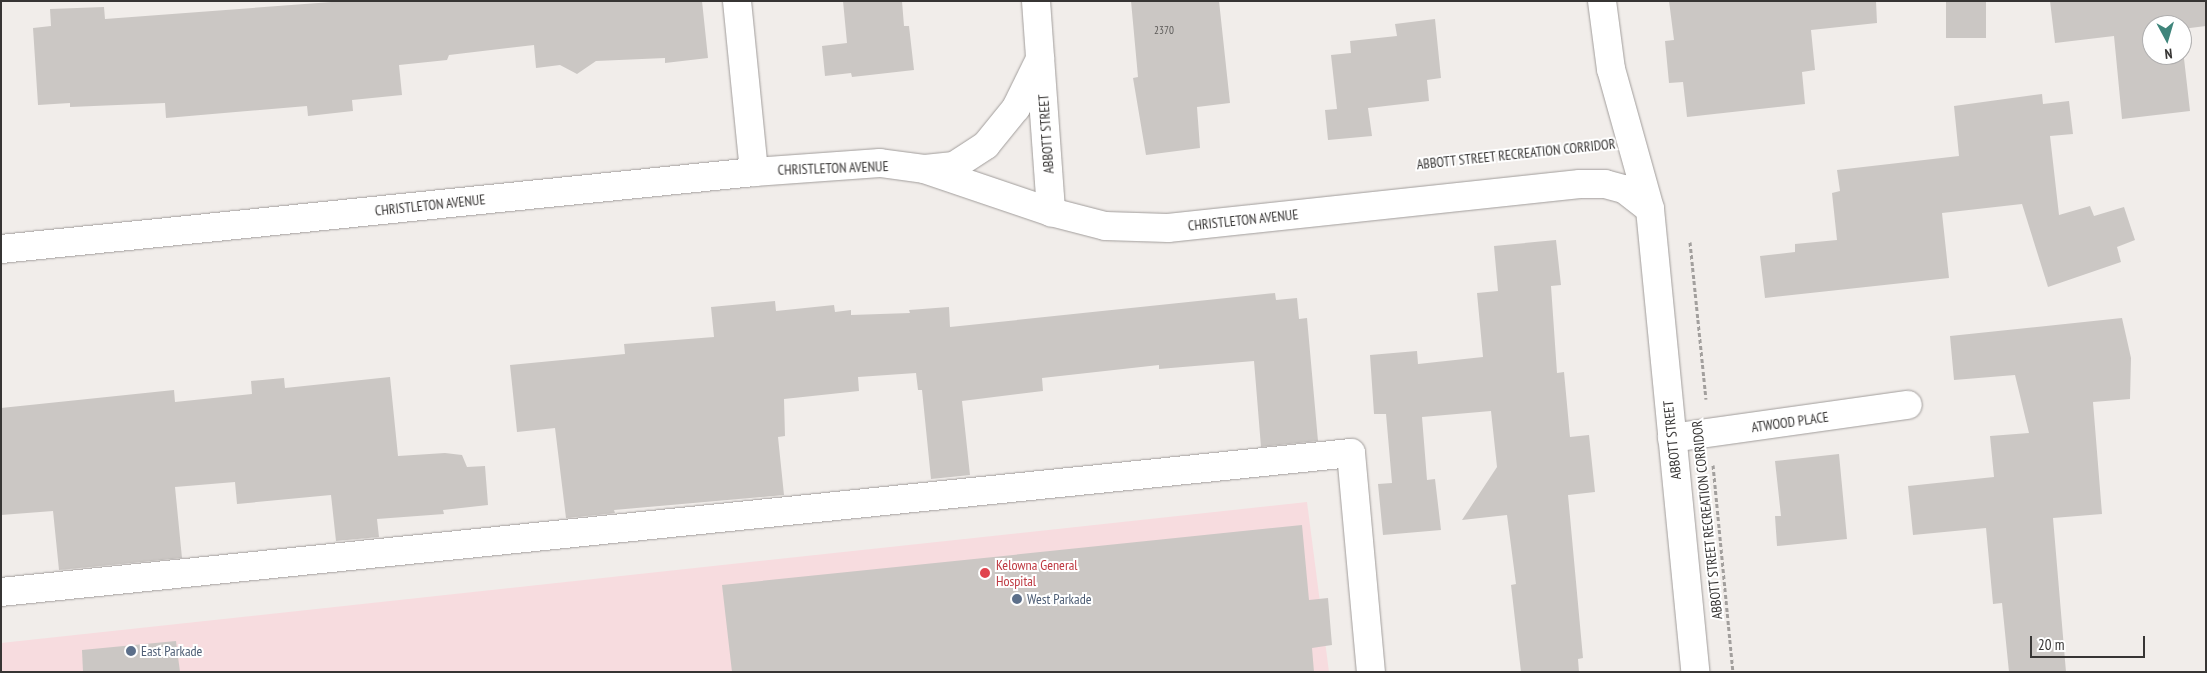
<!DOCTYPE html>
<style>
body{margin:0}
#map{position:relative;width:2207px;height:673px;overflow:hidden;background:#f1edea;font-family:"PT Sans Narrow",sans-serif}
div>[style]{position:absolute}
.medical>*{inset:0;background:#f7dcdf}
.building>*{inset:0;background:#cbc7c4;transform-origin:0 0}
.path>*{height:3px;margin-top:-1.5px;transform-origin:0;background:repeating-linear-gradient(90deg,#a29f9d 0 4px,transparent 0 6.5px)}
.roads{filter:drop-shadow(0 0 1px #a19d9b) drop-shadow(0 0 1px #a19d9b)}
.minor>*{height:28px;margin:-14px;padding:0 14px;transform-origin:14px;border-radius:14px;background:#fff}
.dots>*{width:14px;height:14px;translate:-50% -50%;box-sizing:border-box;border:2px solid #fff;border-radius:50%}
span{translate:-50% -50%;white-space:nowrap;text-align:center;line-height:1.15;-webkit-text-stroke:4px #fff;paint-order:stroke}
.number-label{font-size:11px;color:#5c5a58}
.number-label span{-webkit-text-stroke-width:0}
.street-label{font-size:14px;color:#373534}
.health-label{font-size:14px;color:#be3a42}
.left{translate:0 -50%;text-align:left}
.service-label{font-size:14px;color:#4e5e75}
.frame{position:absolute;inset:0;border:2px solid #373534;pointer-events:none}
.north{position:absolute;left:2142px;top:15px;width:50px;height:50px;box-sizing:border-box;background:#fff;border:1px solid #afaeae;border-radius:50%;rotate:174deg;font-size:14px;font-weight:700;line-height:20px;text-align:center;color:#373534}
.north::after{content:'';display:block;margin:auto;width:18px;height:22px;background:#3f857b;clip-path:polygon(50% 0,100% 100%,50% 72%,0 100%)}
.scale{position:absolute;left:2030px;top:636px;width:115px;height:22px;box-sizing:border-box;border:2px solid #373534;border-top:0;padding-left:6px;font-size:15px;line-height:18px;white-space:nowrap;color:#373534;-webkit-text-stroke:4px #fff;paint-order:stroke}
</style>
<div id="map">
<div class="medical">
<i style="clip-path:polygon(1307px 502px,1329px 672px,1px 672px,1px 643px)"></i>
</div>
<div class="building">
<i style="clip-path:polygon(345px 1px,702px 1px,708px 58px,665px 63px,665px 58px,596px 61px,577px 74px,560px 65px,536px 68px,534px 45px,449px 55px,447px 60px,399px 65px,402px 95px,352px 100px,353px 111px,308px 116px,307px 106px,166px 118px,165px 103px,70px 107px,70px 103px,38px 105px,33px 28px,51px 26px,50px 9px,104px 7px,105px 19px)"></i>
<i style="clip-path:polygon(843px 1px,902px 1px,904px 26px,909px 26px,914px 70px,852px 77px,851px 73px,825px 76px,822px 46px,847px 43px)"></i>
<i style="clip-path:polygon(1131px 1px,1219px 1px,1230px 103px,1197px 107px,1200px 148px,1146px 155px,1133px 78px,1138px 77px)"></i>
<i style="clip-path:polygon(1669px 1px,1876px 1px,1877px 23px,1811px 30px,1815px 70px,1802px 72px,1805px 104px,1687px 117px,1683px 82px,1669px 83px,1665px 41px,1674px 40px)"></i>
<i style="left:1946px;top:1px;width:40px;height:37px"></i>
<i style="clip-path:polygon(2050px 1px,2206px 1px,2206px 26px,2182px 29px,2182px 25px,2152px 25px,2152px 55px,2182px 55px,2182px 41px,2190px 111px,2122px 119px,2114px 36px,2055px 43px)"></i>
<i style="clip-path:polygon(1435px 19px,1441px 78px,1427px 80px,1429px 101px,1368px 108px,1372px 136px,1328px 140px,1325px 110px,1337px 109px,1331px 55px,1351px 53px,1350px 41px,1397px 36px,1395px 24px)"></i>
<i style="clip-path:polygon(2042px 94px,2043px 104px,2069px 101px,2073px 134px,2050px 136px,2059px 215px,2090px 206px,2094px 216px,2124px 207px,2135px 240px,2117px 247px,2121px 262px,2048px 287px,2022px 204px,1942px 213px,1949px 278px,1765px 298px,1760px 256px,1795px 252px,1795px 244px,1837px 240px,1832px 193px,1840px 191px,1837px 170px,1959px 156px,1954px 106px)"></i>
<i style="clip-path:polygon(1556px 240px,1561px 285px,1551px 286px,1557px 373px,1564px 372px,1570px 437px,1589px 435px,1595px 492px,1568px 495px,1583px 658px,1578px 659px,1579px 672px,1521px 672px,1511px 585px,1516px 584px,1507px 515px,1462px 520px,1497px 467px,1491px 411px,1422px 417px,1427px 480px,1435px 479px,1441px 530px,1383px 535px,1378px 484px,1392px 483px,1386px 414px,1374px 414px,1370px 355px,1417px 351px,1418px 364px,1483px 357px,1477px 293px,1498px 291px,1494px 246px)"></i>
<i style="clip-path:polygon(1275px 293px,1276px 300px,1297px 298px,1299px 319px,1307px 318px,1318px 441px,1261px 447px,1254px 361px,1159px 369px,1159px 365px,1042px 378px,1043px 391px,962px 401px,970px 475px,931px 479px,922px 390px,918px 390px,916px 373px,858px 377px,859px 391px,784px 399px,785px 436px,778px 437px,784px 495px,614px 510px,615px 513px,566px 518px,555px 428px,517px 432px,510px 365px,625px 354px,624px 344px,714px 337px,711px 307px,775px 301px,776px 311px,834px 305px,835px 312px,851px 310px,851px 315px,910px 313px,909px 310px,949px 307px,950px 327px)"></i>
<i style="clip-path:polygon(2122px 318px,2131px 358px,2130px 399px,2093px 402px,2102px 514px,2053px 518px,2066px 672px,2009px 672px,2002px 603px,1993px 604px,1986px 528px,1913px 535px,1908px 486px,1994px 477px,1990px 436px,2029px 433px,2015px 375px,1954px 380px,1950px 336px)"></i>
<i style="clip-path:polygon(390px 377px,398px 456px,445px 453px,462px 455px,467px 467px,485px 466px,488px 505px,443px 510px,444px 514px,377px 519px,379px 537px,336px 541px,331px 495px,237px 504px,235px 482px,175px 487px,182px 558px,59px 570px,53px 511px,1px 515px,1px 408px,174px 390px,175px 402px,252px 394px,251px 381px,284px 378px,285px 388px)"></i>
<i style="clip-path:polygon(1839px 454px,1847px 539px,1777px 546px,1775px 516px,1781px 516px,1775px 461px)"></i>
<i style="clip-path:polygon(1302px 525px,1309px 600px,1328px 598px,1332px 645px,1312px 648px,1314px 672px,732px 672px,722px 585px)"></i>
<i style="clip-path:polygon(176px 641px,180px 672px,83px 672px,82px 650px)"></i>
</div>
<div class="path">
<i style="left:1690px;top:242px;width:158px;rotate:84.2deg"></i>
<i style="left:1713px;top:465px;width:208px;rotate:84.5deg"></i>
</div>
<div class="roads">
<div class="minor">
<i style="left:737px;top:1px;width:172px;rotate:84.3deg"></i>
<i style="left:1036px;top:1px;width:212px;rotate:85.9deg"></i>
<i style="left:1602px;top:1px;width:69px;rotate:82.5deg"></i>
<i style="left:1611px;top:69px;width:145px;rotate:74.4deg"></i>
<i style="left:1650px;top:209px;width:465px;rotate:84.4deg"></i>
<i style="left:925px;top:169px;width:29px;rotate:-6deg"></i>
<i style="left:954px;top:166px;width:38px;rotate:-33deg"></i>
<i style="left:986px;top:145px;width:48px;rotate:-51deg"></i>
<i style="left:1016px;top:108px;width:55px;rotate:-63.9deg"></i>
<i style="left:1px;top:249px;width:757px;rotate:-5.84deg"></i>
<i style="left:754px;top:172px;width:126px;rotate:-4.1deg"></i>
<i style="left:880px;top:163px;width:44px;rotate:7.8deg"></i>
<i style="left:924px;top:169px;width:134px;rotate:18.7deg"></i>
<i style="left:1051px;top:212px;width:56px;rotate:14.5deg"></i>
<i style="left:1105px;top:226px;width:63px;rotate:1.8deg"></i>
<i style="left:1168px;top:228px;width:414px;rotate:-6.1deg"></i>
<i style="left:1580px;top:184px;width:25px"></i>
<i style="left:1605px;top:184px;width:20px;rotate:15deg"></i>
<i style="left:1624px;top:189px;width:33px;rotate:38deg"></i>
<i style="left:1672px;top:438px;width:238px;rotate:-8deg"></i>
<i style="left:1px;top:592px;width:1357px;rotate:-5.88deg"></i>
<i style="left:1351px;top:453px;width:220px;rotate:84.8deg"></i>
</div>
</div>
<div class="dots">
<i style="left:985px;top:573px;background:#e0444e"></i>
<i style="left:1017px;top:599px;background:#5c6f8a"></i>
<i style="left:131px;top:651px;background:#5c6f8a"></i>
</div>
<div class="number-label">
<span style="left:1164px;top:30px">2370</span>
</div>
<div class="street-label">
<span style="left:1046px;top:134px;rotate:-94deg">ABBOTT STREET</span>
<span style="left:1516px;top:154px;rotate:-6deg">ABBOTT STREET RECREATION CORRIDOR</span>
<span style="left:833px;top:168px;rotate:-2deg">CHRISTLETON AVENUE</span>
<span style="left:430px;top:205px;rotate:-6deg">CHRISTLETON AVENUE</span>
<span style="left:1243px;top:220px;rotate:-6deg">CHRISTLETON AVENUE</span>
<span style="left:1790px;top:422px;rotate:-8deg">ATWOOD PLACE</span>
<span style="left:1672px;top:440px;rotate:-96deg">ABBOTT STREET</span>
<span style="left:1707px;top:520px;rotate:-96deg">ABBOTT STREET RECREATION CORRIDOR</span>
</div>
<div class="health-label">
<span class="left" style="left:996px;top:573px">Kelowna General<br>Hospital</span>
</div>
<div class="service-label">
<span class="left" style="left:1027px;top:599px">West Parkade</span>
<span class="left" style="left:141px;top:651px">East Parkade</span>
</div>
<div class="frame"></div>
<div class="north">N</div>
<div class="scale">20 m</div>
</div>
